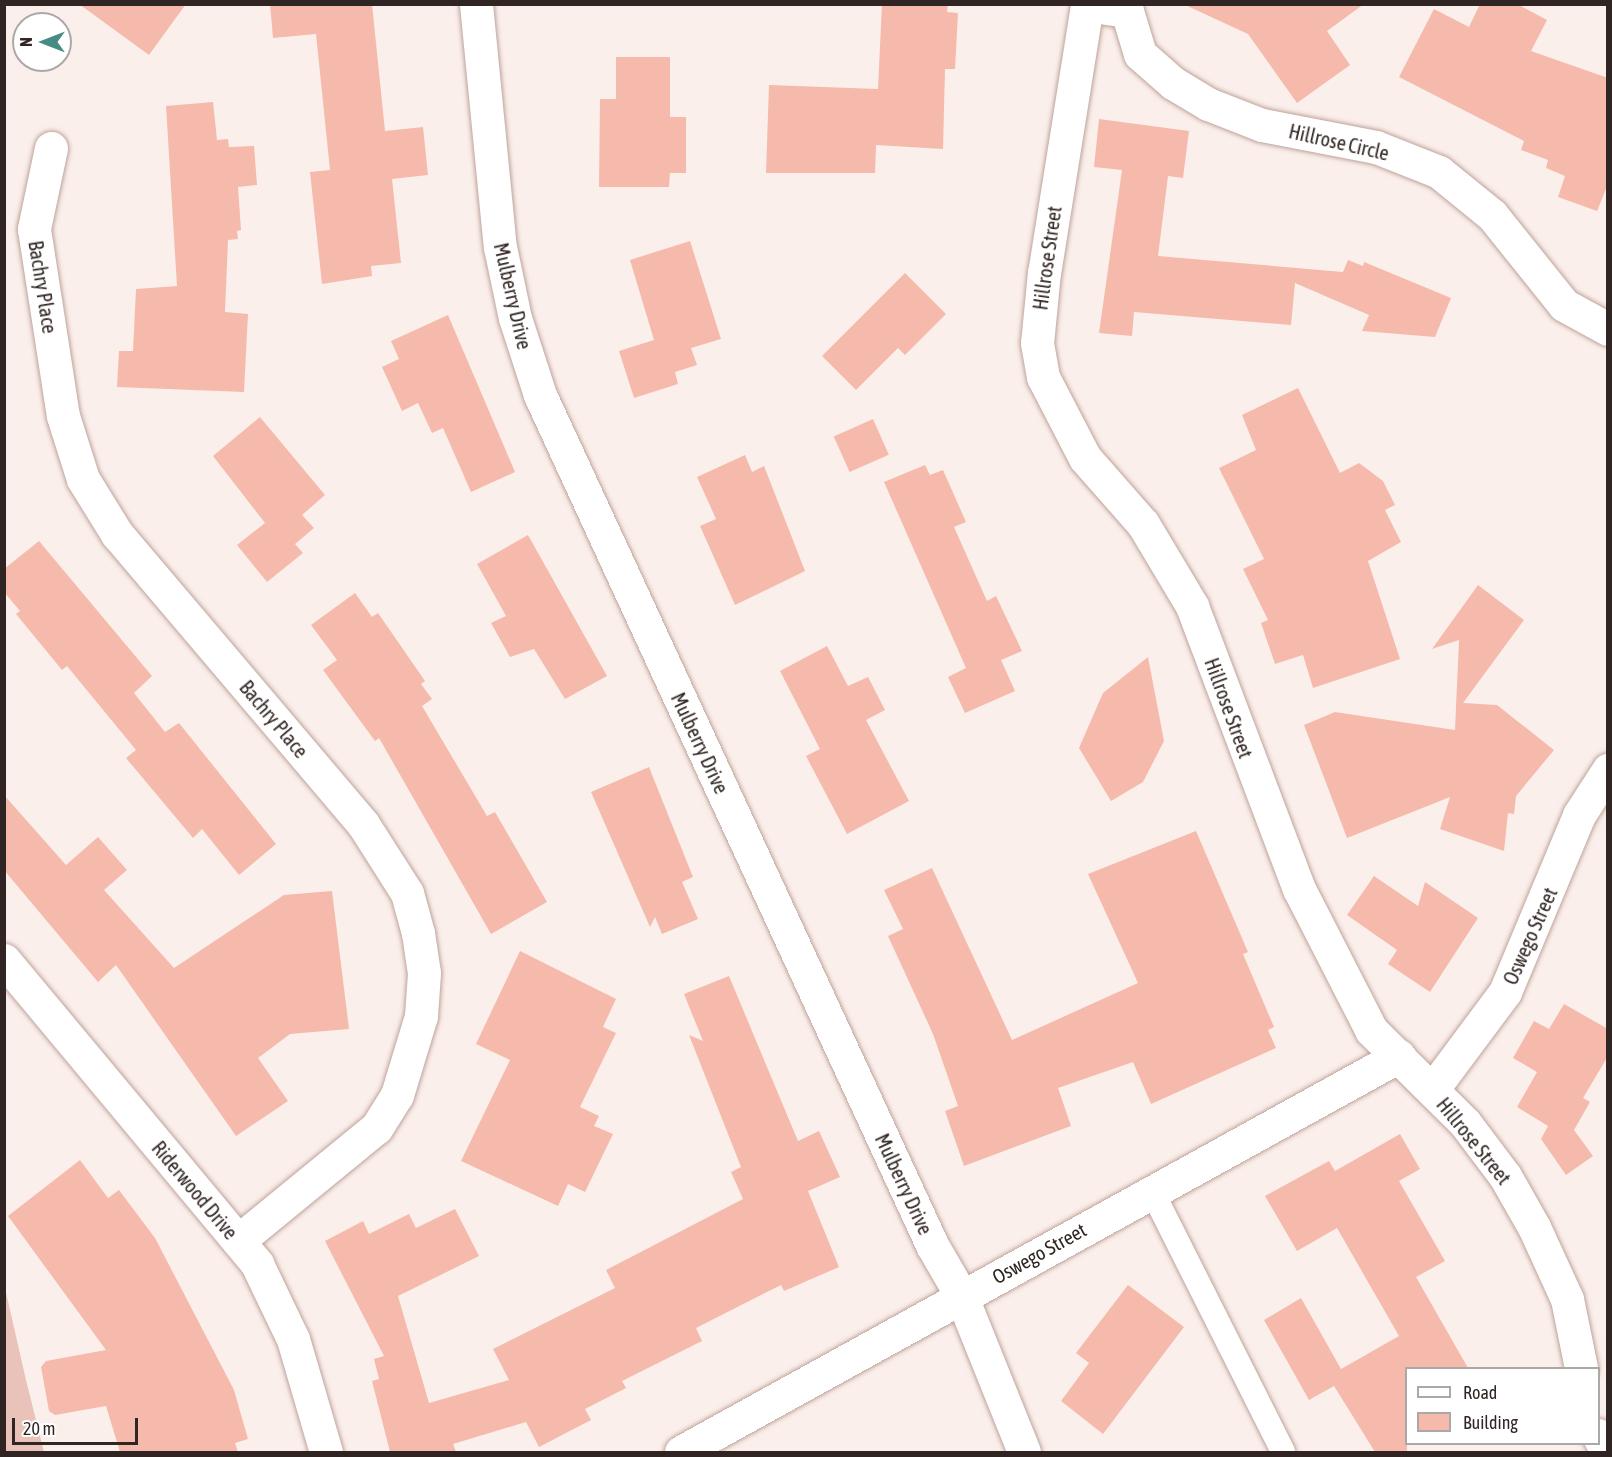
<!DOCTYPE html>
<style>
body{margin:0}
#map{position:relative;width:1612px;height:1457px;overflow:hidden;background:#fbefeb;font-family:"Asap Condensed",sans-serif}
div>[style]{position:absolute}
.green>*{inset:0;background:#e9c3b9}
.building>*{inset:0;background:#f5baab;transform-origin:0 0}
.roads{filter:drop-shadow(0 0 2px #bfa39b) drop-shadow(0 0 2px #bfa39b)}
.lane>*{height:24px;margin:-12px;padding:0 12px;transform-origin:12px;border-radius:12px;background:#fff}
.street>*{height:33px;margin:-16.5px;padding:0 16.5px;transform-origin:16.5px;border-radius:16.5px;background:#fff}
span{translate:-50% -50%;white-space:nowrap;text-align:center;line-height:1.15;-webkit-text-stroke:4.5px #fff;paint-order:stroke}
.street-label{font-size:20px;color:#302522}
.frame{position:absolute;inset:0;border:6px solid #302522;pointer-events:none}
.legend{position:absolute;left:1405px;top:1367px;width:195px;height:78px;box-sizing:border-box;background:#fff;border:2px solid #aca8a7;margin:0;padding:8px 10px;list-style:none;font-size:18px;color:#302522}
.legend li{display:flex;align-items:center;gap:12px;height:30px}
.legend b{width:30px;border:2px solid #aca8a7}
.north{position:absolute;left:12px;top:12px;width:60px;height:60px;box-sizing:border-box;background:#fff;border:2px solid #aca8a7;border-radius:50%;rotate:270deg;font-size:16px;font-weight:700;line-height:24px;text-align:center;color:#302522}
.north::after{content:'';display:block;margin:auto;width:21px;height:27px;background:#468c84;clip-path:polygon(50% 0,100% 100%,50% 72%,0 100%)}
.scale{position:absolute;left:12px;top:1418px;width:126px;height:27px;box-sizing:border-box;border:3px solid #302522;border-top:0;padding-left:8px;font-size:18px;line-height:21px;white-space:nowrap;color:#302522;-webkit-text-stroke:4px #fff;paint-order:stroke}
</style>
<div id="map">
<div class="green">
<i style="clip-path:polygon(5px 1288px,26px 1380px,44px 1452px,5px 1452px)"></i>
</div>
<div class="building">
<i style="clip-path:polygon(79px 4px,186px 4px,149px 55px)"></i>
<i style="clip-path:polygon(270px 4px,372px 4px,385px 131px,423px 127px,428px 175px,392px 179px,401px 263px,371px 266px,372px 276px,322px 284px,310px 172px,330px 170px,316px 34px,273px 38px)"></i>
<i style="clip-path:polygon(882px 4px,948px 4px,947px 12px,958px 13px,955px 69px,945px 69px,943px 149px,876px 145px,875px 173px,766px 173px,769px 85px,878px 89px)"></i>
<i style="clip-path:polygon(1183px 4px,1364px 4px,1327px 31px,1350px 65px,1297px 103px,1248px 34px)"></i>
<i style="clip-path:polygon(1480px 4px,1517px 4px,1547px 20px,1531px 51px,1608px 78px,1608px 184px,1597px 211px,1558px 197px,1565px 176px,1546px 168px,1548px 160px,1521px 150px,1524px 141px,1399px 77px,1434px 9px,1469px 27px)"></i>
<i style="clip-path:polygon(616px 57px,670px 57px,670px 117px,686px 117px,686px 173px,670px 173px,669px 187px,599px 187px,600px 99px,616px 99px)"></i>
<i style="clip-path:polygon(213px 102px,217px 140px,228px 139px,229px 147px,254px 146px,257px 185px,238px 187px,241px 230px,237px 231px,238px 239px,228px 240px,225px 312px,248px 314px,244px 392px,117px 387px,119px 351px,133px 351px,136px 289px,177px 286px,166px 106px)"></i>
<i style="clip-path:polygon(1099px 119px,1189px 131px,1183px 178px,1168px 176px,1158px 256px,1343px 272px,1348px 260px,1363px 266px,1364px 262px,1451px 298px,1435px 337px,1362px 331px,1369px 315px,1295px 283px,1291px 325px,1134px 312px,1132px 336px,1099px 333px,1122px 170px,1094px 167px)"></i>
<i style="clip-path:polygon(690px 241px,721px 339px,691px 348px,697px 365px,675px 372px,678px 384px,634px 398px,619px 351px,654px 340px,630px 260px)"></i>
<i style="clip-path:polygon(905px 273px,946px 314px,905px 355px,898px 348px,856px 390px,822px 356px)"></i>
<i style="clip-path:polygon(448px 315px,515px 472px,471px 492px,443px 428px,432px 433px,418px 403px,402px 411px,382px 367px,399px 359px,391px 341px)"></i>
<i style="clip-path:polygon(1298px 388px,1340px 473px,1359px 463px,1383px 481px,1395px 505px,1385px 510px,1401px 542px,1368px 561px,1400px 659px,1313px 688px,1303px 655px,1275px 664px,1261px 623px,1268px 620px,1243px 569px,1264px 559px,1219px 468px,1256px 450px,1242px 415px)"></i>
<i style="clip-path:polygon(260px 417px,325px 495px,302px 515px,314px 528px,295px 544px,303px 553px,267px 582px,237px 545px,265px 523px,213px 456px)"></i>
<i style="left:873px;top:419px;width:39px;height:43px;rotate:66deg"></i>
<i style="clip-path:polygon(745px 455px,752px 472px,764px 466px,805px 571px,735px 605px,700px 526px,716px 519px,697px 477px)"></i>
<i style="clip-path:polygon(925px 465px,930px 475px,943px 470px,966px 522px,954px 527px,987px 601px,996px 596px,1022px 651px,1001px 660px,1015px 691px,965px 713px,948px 677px,966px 668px,884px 482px)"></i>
<i style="clip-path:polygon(528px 535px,607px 676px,565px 699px,534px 649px,510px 657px,491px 623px,506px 616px,477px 564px)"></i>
<i style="clip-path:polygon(39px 541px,152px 676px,134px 693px,165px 732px,179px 723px,276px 844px,239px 875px,202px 829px,193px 838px,126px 758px,136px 750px,67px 666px,62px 670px,16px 614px,20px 611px,4px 592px,4px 569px)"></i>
<i style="clip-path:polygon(1478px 585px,1524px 620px,1463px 703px,1497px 705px,1554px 750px,1516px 796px,1514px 814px,1508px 813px,1504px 851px,1440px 829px,1450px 797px,1347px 838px,1304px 725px,1335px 712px,1455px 730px,1459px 640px,1432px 649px)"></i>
<i style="clip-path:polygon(355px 593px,372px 617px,378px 613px,425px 681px,421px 684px,432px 699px,422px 706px,487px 816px,495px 812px,547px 902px,491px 934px,379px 738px,375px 741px,323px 670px,337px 660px,311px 625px)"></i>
<i style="clip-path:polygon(827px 646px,848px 686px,868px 677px,885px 710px,866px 720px,909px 801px,847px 834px,806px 756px,820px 749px,780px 671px)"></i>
<i style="clip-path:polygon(1148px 657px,1164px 741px,1143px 782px,1111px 801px,1079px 748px,1103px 693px)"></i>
<i style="clip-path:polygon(649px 767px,693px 877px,682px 882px,698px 919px,662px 934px,655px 917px,650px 927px,591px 792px)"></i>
<i style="clip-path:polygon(4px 795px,66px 865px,98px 837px,127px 870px,104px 890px,174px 968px,284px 895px,332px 891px,349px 1029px,290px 1034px,258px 1058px,288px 1101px,236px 1136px,116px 965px,98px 982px,4px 870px)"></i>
<i style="clip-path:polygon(1196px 831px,1248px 952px,1243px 954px,1274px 1027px,1268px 1030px,1276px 1048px,1151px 1104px,1133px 1062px,1058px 1088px,1071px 1126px,964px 1166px,945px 1111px,958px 1106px,933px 1034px,888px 936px,903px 929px,884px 890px,932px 868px,1012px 1040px,1138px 983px,1088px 874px)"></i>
<i style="clip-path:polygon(1374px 876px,1418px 906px,1425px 882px,1478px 918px,1430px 992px,1388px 964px,1397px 950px,1347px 915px)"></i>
<i style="clip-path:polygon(520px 951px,616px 999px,603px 1027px,616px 1033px,580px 1107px,599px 1116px,594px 1126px,613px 1134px,585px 1192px,568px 1184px,558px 1206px,461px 1161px,510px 1060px,476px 1044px)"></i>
<i style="clip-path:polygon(729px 976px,798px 1141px,819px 1131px,840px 1177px,808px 1191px,839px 1267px,784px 1291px,781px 1285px,696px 1328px,702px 1341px,622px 1381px,626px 1388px,585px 1409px,591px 1420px,539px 1447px,526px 1422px,453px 1444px,456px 1452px,390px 1452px,372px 1381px,379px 1379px,374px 1359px,384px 1356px,325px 1241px,363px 1221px,369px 1234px,409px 1214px,416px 1228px,455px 1209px,479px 1256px,398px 1296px,429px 1403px,509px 1380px,493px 1349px,615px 1288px,606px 1270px,743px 1199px,731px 1172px,741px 1167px,689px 1035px,703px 1041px,684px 994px)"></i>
<i style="clip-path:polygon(1564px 1004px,1608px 1029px,1608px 1056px,1583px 1098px,1590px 1102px,1574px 1130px,1593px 1156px,1566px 1175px,1541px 1139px,1548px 1126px,1517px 1107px,1537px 1072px,1513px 1058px,1534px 1021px,1549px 1029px)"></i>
<i style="clip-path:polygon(1400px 1134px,1420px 1169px,1399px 1181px,1445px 1261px,1416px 1277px,1468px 1368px,1407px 1368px,1407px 1452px,1375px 1452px,1334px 1386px,1309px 1400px,1264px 1320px,1301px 1298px,1341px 1369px,1399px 1336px,1337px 1228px,1297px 1251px,1265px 1196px,1329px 1161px,1335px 1171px)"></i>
<i style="clip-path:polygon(80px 1160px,108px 1198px,119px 1190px,155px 1238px,234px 1390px,248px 1439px,235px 1443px,238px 1452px,120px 1452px,106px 1406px,55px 1415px,49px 1411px,41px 1367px,46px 1361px,106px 1350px,8px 1216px)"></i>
<i style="clip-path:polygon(1128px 1285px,1184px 1327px,1103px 1434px,1061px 1401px,1089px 1363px,1076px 1353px)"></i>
</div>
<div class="roads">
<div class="lane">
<i style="left:1152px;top:1191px;width:292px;rotate:63.3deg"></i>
</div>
<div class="street">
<i style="left:476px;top:4px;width:244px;rotate:84.4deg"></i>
<i style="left:500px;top:247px;width:73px;rotate:78.1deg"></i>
<i style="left:515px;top:318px;width:81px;rotate:72deg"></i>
<i style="left:540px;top:395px;width:936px;rotate:65.24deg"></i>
<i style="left:932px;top:1245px;width:58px;rotate:59.9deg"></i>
<i style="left:961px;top:1295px;width:169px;rotate:68.1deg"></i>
<i style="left:1127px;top:11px;width:40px;rotate:-171.5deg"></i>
<i style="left:1087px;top:5px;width:270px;rotate:99.1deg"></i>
<i style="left:1044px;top:272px;width:71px;rotate:95.6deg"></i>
<i style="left:1037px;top:343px;width:35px;rotate:80deg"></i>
<i style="left:1043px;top:377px;width:91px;rotate:62.6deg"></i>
<i style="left:1085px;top:458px;width:88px;rotate:48.7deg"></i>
<i style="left:1143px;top:524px;width:96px;rotate:59.1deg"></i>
<i style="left:1192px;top:606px;width:303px;rotate:69.3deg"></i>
<i style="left:1299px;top:889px;width:158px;rotate:62.9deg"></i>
<i style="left:1371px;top:1030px;width:132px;rotate:44.7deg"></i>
<i style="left:1465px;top:1123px;width:66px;rotate:53deg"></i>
<i style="left:1505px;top:1176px;width:59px;rotate:60.4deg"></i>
<i style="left:1534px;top:1227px;width:79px;rotate:65.4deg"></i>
<i style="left:1567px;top:1299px;width:70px;rotate:78.5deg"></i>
<i style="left:1127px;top:11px;width:45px;rotate:73.2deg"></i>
<i style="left:1140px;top:54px;width:44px;rotate:41.3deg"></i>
<i style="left:1173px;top:83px;width:41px;rotate:31deg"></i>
<i style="left:1208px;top:104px;width:58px;rotate:21.3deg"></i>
<i style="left:1262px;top:125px;width:116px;rotate:10.9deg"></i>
<i style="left:1376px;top:147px;width:68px;rotate:21.6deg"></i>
<i style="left:1439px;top:172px;width:68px;rotate:39.1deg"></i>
<i style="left:1492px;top:215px;width:115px;rotate:51.3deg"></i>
<i style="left:1564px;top:305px;width:50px;rotate:28.6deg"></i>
<i style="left:51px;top:148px;width:83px;rotate:101.9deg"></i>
<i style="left:34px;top:229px;width:189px;rotate:81.2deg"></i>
<i style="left:63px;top:416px;width:66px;rotate:72.4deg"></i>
<i style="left:83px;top:479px;width:65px;rotate:58.3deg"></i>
<i style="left:117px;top:534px;width:380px;rotate:49.7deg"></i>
<i style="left:363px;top:824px;width:82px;rotate:57.5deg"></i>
<i style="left:407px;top:893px;width:41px;rotate:74.6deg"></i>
<i style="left:418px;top:933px;width:40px;rotate:81.5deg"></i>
<i style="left:424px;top:973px;width:43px;rotate:94deg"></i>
<i style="left:421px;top:1016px;width:83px;rotate:106.9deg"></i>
<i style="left:397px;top:1095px;width:39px;rotate:122deg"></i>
<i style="left:376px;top:1128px;width:178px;rotate:140.7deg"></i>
<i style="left:4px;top:960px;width:396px;rotate:50.2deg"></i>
<i style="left:257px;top:1264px;width:83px;rotate:64.4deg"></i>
<i style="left:293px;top:1339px;width:118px;rotate:73.7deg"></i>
<i style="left:1432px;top:1090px;width:122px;rotate:-53.3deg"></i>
<i style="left:1505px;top:992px;width:192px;rotate:-67.3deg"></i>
<i style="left:1579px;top:815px;width:54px;rotate:-57.2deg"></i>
<i style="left:1598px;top:1435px;width:19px;rotate:62deg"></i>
<i style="left:681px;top:1452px;width:820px;rotate:-28.88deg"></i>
</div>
</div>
<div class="street-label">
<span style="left:1339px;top:142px;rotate:13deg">Hillrose Circle</span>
<span style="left:1047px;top:258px;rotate:-82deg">Hillrose Street</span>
<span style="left:43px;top:287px;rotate:81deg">Bachry Place</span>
<span style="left:513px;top:296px;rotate:77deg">Mulberry Drive</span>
<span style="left:1229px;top:708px;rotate:70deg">Hillrose Street</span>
<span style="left:274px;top:719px;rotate:50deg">Bachry Place</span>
<span style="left:700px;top:743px;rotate:65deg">Mulberry Drive</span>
<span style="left:1530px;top:936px;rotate:-66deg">Oswego Street</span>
<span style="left:1474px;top:1141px;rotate:51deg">Hillrose Street</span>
<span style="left:904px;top:1184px;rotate:65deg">Mulberry Drive</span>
<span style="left:195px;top:1190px;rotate:50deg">Riderwood Drive</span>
<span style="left:1039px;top:1253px;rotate:-29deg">Oswego Street</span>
</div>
<div class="frame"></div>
<ul class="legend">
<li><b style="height:8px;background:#fff"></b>Road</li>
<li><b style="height:16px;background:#f5baab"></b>Building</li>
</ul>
<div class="north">N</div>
<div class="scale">20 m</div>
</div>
